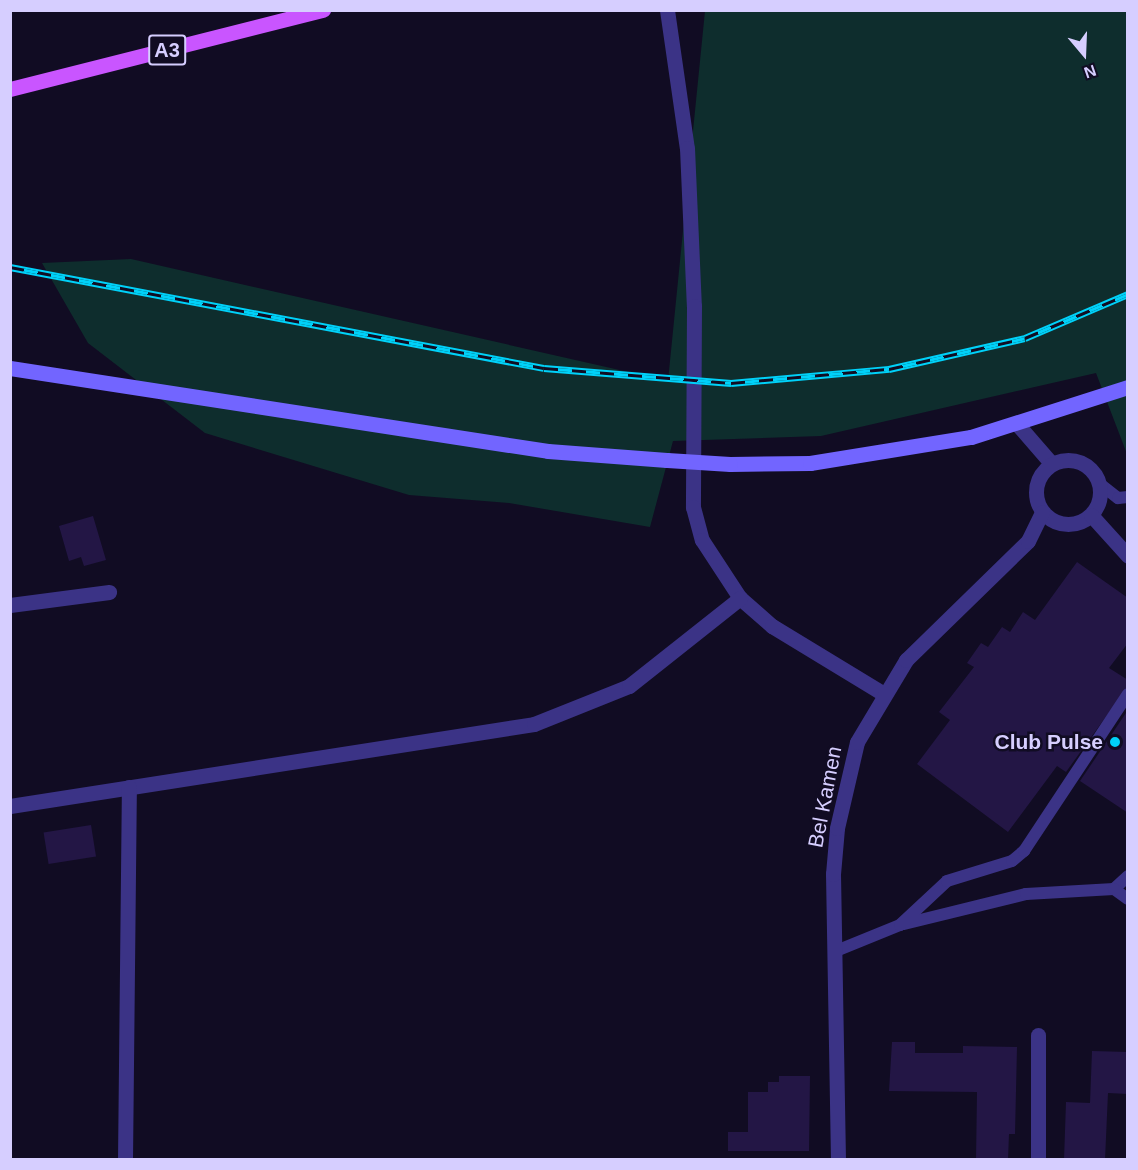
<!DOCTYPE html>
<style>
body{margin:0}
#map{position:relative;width:1138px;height:1170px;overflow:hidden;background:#110c23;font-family:Helvetica,sans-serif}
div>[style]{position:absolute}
.green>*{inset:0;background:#0e2d2d}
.building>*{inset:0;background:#231645;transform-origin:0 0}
.lane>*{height:12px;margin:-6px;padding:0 6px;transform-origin:6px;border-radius:6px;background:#3b3386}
.street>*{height:15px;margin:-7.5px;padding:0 7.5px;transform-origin:7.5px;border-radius:7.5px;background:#3b3386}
.street>.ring{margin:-7.5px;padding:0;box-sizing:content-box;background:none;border:15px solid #3b3386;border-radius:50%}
.secondary>*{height:15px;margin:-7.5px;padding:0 7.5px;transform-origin:7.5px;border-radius:7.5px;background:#7265ff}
.primary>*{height:15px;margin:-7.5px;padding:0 7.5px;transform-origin:7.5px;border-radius:7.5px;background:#c955ff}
.rail>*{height:7px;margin-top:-3.5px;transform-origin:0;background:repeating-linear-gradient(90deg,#110c23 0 14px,#00d1f9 0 28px);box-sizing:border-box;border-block:2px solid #00d1f9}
.secondary-bridge>*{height:15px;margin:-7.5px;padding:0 7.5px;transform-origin:7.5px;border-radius:7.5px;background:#7265ff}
.dots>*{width:16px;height:16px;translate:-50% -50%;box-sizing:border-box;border:3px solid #110c23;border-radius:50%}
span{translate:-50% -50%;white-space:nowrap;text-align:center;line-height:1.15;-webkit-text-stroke:5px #110c23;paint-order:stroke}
.shield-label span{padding:2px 4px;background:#110c23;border:2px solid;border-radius:4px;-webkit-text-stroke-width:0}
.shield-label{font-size:20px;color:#d6ceff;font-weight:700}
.poi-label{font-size:21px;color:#d6ceff;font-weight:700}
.right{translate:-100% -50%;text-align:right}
.street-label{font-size:21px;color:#d6ceff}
.frame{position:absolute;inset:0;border:12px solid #d6ceff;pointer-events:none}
.north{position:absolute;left:1054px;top:24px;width:60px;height:60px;-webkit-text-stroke:4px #110c23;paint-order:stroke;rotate:161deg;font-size:16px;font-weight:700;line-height:24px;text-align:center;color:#d6ceff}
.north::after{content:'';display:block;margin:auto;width:21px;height:27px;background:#d6ceff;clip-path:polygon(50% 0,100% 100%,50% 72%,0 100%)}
</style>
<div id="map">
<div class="green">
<i style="clip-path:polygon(705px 11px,1127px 11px,1127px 454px,1096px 373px,821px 436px,673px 441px,650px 527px,509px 503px,409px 495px,205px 433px,88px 343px,42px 263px,131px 259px,668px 381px)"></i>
</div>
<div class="building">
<i style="clip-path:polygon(93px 516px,106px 560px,84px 566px,81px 557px,69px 561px,59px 526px)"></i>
<i style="clip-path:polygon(1077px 562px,1128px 598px,1128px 643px,1109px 668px,1128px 680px,1128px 686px,1066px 772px,1057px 766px,1008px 832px,917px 764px,950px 720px,939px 712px,974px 667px,967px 663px,981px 643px,988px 647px,1002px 627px,1010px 632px,1023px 612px,1035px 620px)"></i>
<i style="clip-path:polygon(1128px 710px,1128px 813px,1080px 781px)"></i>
<i style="left:91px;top:825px;width:32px;height:48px;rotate:81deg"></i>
<i style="clip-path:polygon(892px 1042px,915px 1042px,915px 1053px,963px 1053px,963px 1046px,1017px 1047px,1015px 1134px,1009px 1134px,1008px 1160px,976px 1160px,977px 1092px,889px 1091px)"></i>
<i style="clip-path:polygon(1092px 1051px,1128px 1052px,1128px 1094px,1108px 1093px,1105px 1160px,1064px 1160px,1066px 1102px,1090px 1103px)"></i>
<i style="clip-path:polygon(779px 1076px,810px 1076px,809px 1151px,728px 1151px,728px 1132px,748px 1132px,748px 1092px,768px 1092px,768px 1082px,779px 1082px)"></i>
</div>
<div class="lane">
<i style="left:1100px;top:484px;width:23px;rotate:38deg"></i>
<i style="left:1118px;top:498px;width:10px;rotate:-6deg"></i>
<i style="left:1114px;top:889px;width:19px;rotate:-43deg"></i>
<i style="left:904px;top:924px;width:126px;rotate:-13.8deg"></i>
<i style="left:1026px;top:894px;width:88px;rotate:-3.3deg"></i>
<i style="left:1114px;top:889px;width:17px;rotate:36deg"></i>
<i style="left:836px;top:951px;width:69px;rotate:-22.1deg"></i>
<i style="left:900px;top:925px;width:64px;rotate:-43.1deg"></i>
<i style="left:947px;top:881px;width:68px;rotate:-17.1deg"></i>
<i style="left:1012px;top:861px;width:16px;rotate:-40deg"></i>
<i style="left:1024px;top:851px;width:188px;rotate:-56.5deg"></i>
</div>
<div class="street">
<i style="left:667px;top:10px;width:139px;rotate:81.8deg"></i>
<i style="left:687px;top:148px;width:158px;rotate:87.5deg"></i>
<i style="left:694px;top:306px;width:201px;rotate:90.3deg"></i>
<i style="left:693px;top:507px;width:34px;rotate:75deg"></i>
<i style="left:702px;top:540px;width:69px;rotate:56.8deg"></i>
<i style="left:740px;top:598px;width:43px;rotate:41.2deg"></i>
<i style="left:772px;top:626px;width:129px;rotate:31.3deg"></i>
<i style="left:1018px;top:425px;width:50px;rotate:49deg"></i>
<i class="ring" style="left:1036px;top:460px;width:49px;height:49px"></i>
<i style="left:1091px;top:515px;width:55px;rotate:47.9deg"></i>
<i style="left:10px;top:605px;width:100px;rotate:-7.5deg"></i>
<i style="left:10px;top:806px;width:530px;rotate:-8.89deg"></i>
<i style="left:534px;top:724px;width:102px;rotate:-21.8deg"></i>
<i style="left:629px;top:686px;width:142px;rotate:-38.4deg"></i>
<i style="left:1038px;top:1035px;width:125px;rotate:90deg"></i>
<i style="left:125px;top:1160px;width:373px;rotate:-89.4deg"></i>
<i style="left:838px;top:1160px;width:286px;rotate:-91deg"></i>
<i style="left:833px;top:874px;width:46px;rotate:-85deg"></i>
<i style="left:837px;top:828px;width:88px;rotate:-76.9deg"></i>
<i style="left:857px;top:742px;width:96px;rotate:-59.1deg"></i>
<i style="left:906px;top:660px;width:170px;rotate:-44.3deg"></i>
<i style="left:1028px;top:541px;width:32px;rotate:-64deg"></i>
</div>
<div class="secondary">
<i style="left:10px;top:368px;width:544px;rotate:8.77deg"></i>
<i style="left:548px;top:451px;width:119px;rotate:4.3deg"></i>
<i style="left:730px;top:464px;width:80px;rotate:-0.7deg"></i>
<i style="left:810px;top:463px;width:163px;rotate:-9.2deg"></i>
<i style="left:971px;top:437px;width:165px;rotate:-17.7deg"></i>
</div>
<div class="primary">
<i style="left:10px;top:89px;width:323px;rotate:-14.2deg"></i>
</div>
<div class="rail">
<i style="left:10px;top:267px;width:543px;rotate:10.71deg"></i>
<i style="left:544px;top:368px;width:188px;rotate:4.6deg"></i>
<i style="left:731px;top:383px;width:159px;rotate:-5.1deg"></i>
<i style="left:889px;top:369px;width:139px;rotate:-12.8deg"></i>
<i style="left:1025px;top:338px;width:112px;rotate:-23.1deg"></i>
</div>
<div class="secondary-bridge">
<i style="left:667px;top:460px;width:63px;rotate:3.6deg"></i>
</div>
<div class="dots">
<i style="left:1115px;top:742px;background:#00d1f9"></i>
</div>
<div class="shield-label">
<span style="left:167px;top:50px">A3</span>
</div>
<div class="poi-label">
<span class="right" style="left:1103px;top:742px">Club Pulse</span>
</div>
<div class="street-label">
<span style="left:825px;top:797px;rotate:-79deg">Bel Kamen</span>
</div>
<div class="frame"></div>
<div class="north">N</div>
</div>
